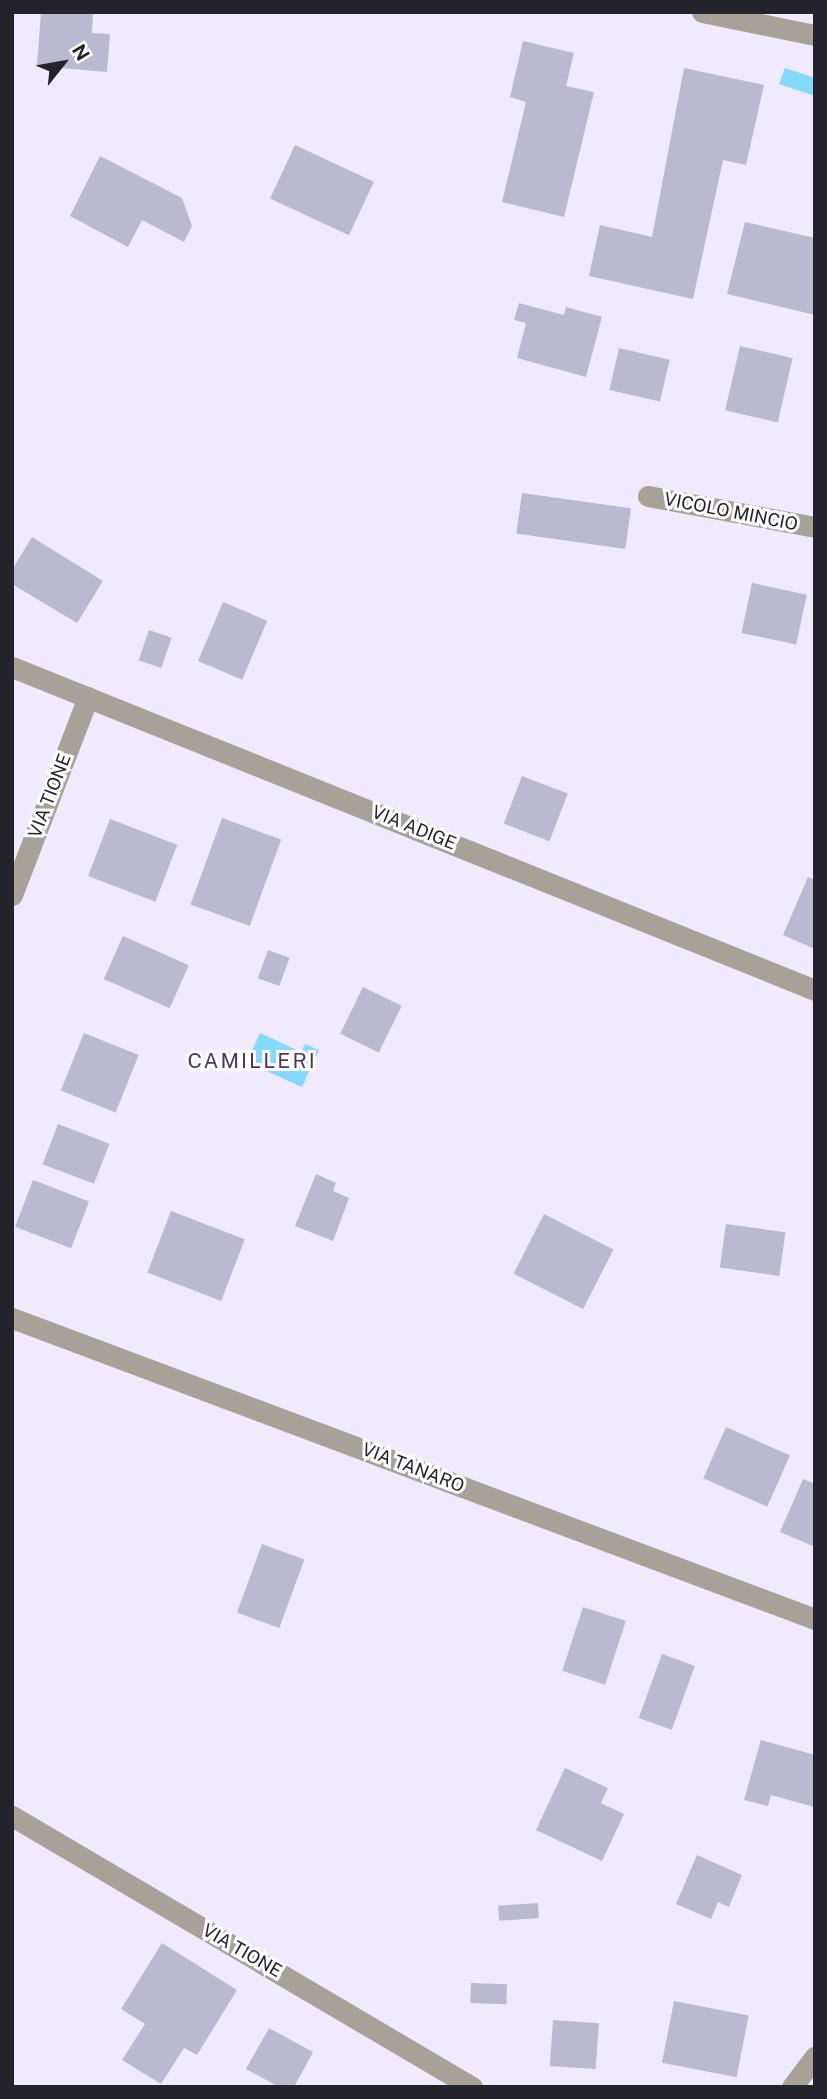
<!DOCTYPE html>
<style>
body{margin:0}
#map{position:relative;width:827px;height:2099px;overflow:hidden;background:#efeafe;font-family:"Public Sans",sans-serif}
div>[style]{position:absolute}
.water>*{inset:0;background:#84dafd}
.building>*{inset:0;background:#bab9d0;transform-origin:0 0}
.minor>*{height:21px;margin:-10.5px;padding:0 10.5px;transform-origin:10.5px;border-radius:10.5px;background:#a8a198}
span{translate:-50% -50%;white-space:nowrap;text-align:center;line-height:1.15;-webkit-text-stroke:6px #fff;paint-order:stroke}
.street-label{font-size:18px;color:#24222b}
.quarter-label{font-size:21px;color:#4e316b;letter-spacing:2px}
.frame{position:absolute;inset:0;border:14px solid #24222b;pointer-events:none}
.north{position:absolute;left:28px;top:28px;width:70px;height:70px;-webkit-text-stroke:5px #fff;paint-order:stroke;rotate:59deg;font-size:19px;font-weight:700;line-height:28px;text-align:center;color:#24222b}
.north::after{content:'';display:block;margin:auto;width:24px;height:32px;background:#24222b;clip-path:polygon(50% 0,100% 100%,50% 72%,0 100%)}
</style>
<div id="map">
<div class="water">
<i style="clip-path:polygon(785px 68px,815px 78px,815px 96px,779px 84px)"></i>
<i style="clip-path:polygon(260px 1033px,301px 1052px,305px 1044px,319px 1050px,302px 1087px,247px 1062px)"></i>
</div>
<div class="building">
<i style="clip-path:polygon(41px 12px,93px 12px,92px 33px,110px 34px,107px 72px,37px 66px)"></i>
<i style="clip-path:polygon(523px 41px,574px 53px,566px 86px,594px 92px,564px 217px,502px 202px,526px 102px,510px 97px)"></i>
<i style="clip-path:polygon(684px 68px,764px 85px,746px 165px,723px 160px,693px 299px,589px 276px,600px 225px,652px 237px)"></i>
<i style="left:295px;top:145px;width:87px;height:59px;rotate:25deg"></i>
<i style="clip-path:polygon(100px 156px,182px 198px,192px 226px,184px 242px,142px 220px,128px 247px,70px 216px)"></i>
<i style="clip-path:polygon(745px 222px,815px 238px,815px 315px,727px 294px)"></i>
<i style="clip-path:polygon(519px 303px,564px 315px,566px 307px,602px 317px,586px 377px,517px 358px,526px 323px,514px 320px)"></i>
<i style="left:740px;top:346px;width:54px;height:66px;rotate:13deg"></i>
<i style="left:619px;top:348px;width:52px;height:43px;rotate:13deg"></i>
<i style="left:522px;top:493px;width:110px;height:41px;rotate:8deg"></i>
<i style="clip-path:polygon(32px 537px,103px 581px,77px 623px,12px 584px,12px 570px)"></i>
<i style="left:752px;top:583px;width:56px;height:51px;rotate:12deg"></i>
<i style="left:223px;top:602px;width:48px;height:64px;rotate:23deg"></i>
<i style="left:149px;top:630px;width:24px;height:32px;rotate:19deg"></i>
<i style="left:522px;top:776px;width:49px;height:51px;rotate:21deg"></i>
<i style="left:222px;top:818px;width:63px;height:92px;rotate:20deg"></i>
<i style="left:110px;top:819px;width:72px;height:61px;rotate:21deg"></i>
<i style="clip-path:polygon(808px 877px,815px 880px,815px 949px,783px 935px)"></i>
<i style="left:123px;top:936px;width:72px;height:47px;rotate:24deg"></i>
<i style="left:268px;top:950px;width:23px;height:30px;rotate:20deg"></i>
<i style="left:363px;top:987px;width:43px;height:52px;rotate:26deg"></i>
<i style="left:84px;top:1033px;width:59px;height:62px;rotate:22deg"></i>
<i style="left:58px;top:1124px;width:55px;height:43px;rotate:21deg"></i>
<i style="clip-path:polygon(316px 1174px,336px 1183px,333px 1191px,349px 1198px,333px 1241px,295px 1226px)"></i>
<i style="left:33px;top:1180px;width:60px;height:50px;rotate:21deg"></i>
<i style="left:171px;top:1211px;width:79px;height:66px;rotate:21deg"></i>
<i style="left:544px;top:1214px;width:78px;height:67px;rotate:27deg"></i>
<i style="left:726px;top:1224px;width:60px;height:44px;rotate:8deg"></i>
<i style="left:726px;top:1427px;width:70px;height:56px;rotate:24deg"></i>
<i style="clip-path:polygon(803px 1479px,815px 1484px,815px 1547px,780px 1532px)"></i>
<i style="left:262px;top:1544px;width:45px;height:73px;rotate:20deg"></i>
<i style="left:583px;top:1607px;width:45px;height:67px;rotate:18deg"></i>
<i style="left:662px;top:1654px;width:35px;height:68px;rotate:20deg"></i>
<i style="clip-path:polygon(761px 1740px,815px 1755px,814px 1807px,771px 1795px,768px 1806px,744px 1800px)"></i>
<i style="clip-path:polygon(565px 1768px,608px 1788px,601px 1803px,624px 1814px,602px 1861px,536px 1830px)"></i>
<i style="clip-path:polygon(697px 1855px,742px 1875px,729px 1907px,718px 1902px,711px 1919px,676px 1904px)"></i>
<i style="left:538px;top:1903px;width:15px;height:40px;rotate:86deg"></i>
<i style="clip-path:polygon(162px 1943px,237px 1990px,197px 2055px,184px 2048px,161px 2084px,122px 2060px,145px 2024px,121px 2009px)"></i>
<i style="left:471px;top:1983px;width:36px;height:20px;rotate:2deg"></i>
<i style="left:674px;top:2001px;width:76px;height:63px;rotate:11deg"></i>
<i style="left:553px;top:2020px;width:46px;height:46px;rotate:4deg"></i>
<i style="clip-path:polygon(269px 2028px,313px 2052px,294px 2087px,279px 2087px,246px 2069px)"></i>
</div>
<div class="minor">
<i style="left:702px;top:12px;width:115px;rotate:11.5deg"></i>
<i style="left:648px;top:496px;width:170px;rotate:10.5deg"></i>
<i style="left:12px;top:667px;width:866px;rotate:21.91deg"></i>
<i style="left:12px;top:895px;width:212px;rotate:-69deg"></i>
<i style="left:12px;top:1318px;width:858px;rotate:20.55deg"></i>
<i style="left:12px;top:1816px;width:534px;rotate:30.5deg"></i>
<i style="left:792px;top:2087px;width:38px;rotate:-53deg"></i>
</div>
<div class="street-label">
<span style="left:731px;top:512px;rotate:11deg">VICOLO MINCIO</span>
<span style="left:50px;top:796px;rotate:-69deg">VIA TIONE</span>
<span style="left:414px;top:828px;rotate:22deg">VIA ADIGE</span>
<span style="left:413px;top:1468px;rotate:21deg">VIA TANARO</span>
<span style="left:242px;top:1951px;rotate:30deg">VIA TIONE</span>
</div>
<div class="quarter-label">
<span style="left:252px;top:1061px">CAMILLERI</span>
</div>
<div class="frame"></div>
<div class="north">N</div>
</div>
